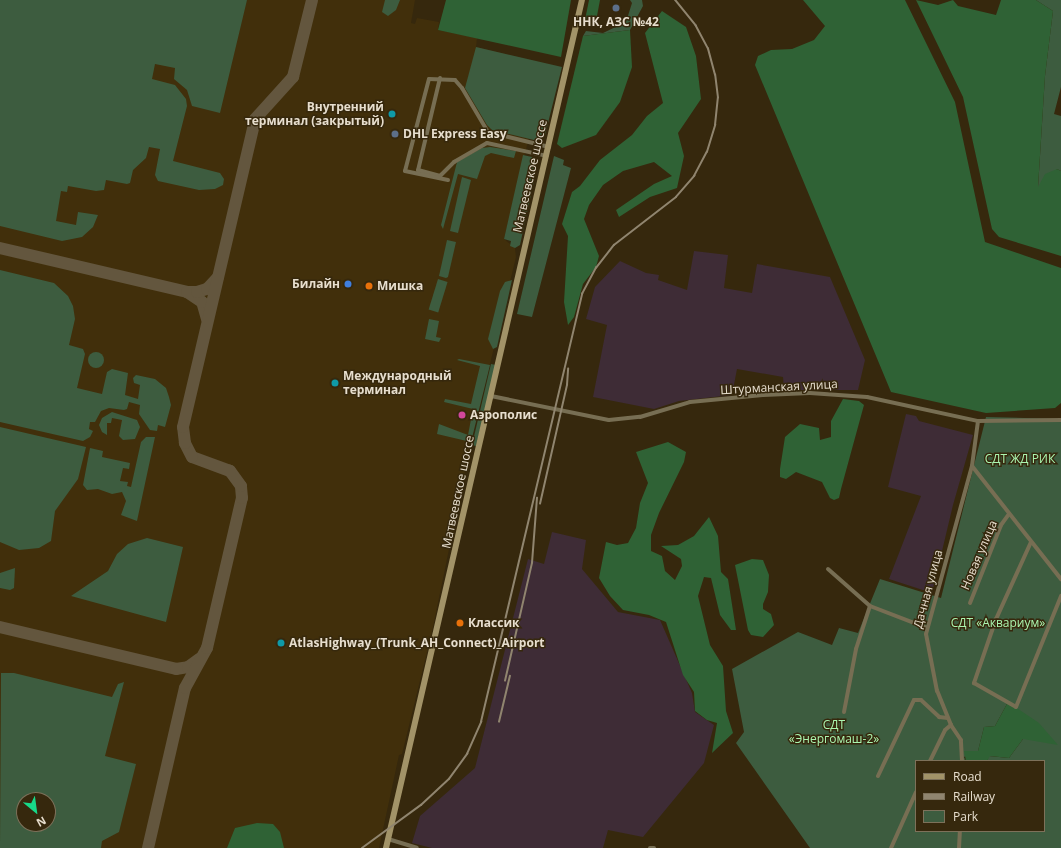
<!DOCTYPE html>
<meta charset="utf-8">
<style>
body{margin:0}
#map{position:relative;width:1061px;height:848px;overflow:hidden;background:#36280d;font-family:"Open Sans",sans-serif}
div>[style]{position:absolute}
.built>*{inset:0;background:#412f0b}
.industrial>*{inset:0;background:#3e2c36}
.green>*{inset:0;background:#3d5c3f;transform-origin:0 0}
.round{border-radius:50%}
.forest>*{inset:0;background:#2f6235}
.taxiway>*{height:12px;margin:-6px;padding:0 6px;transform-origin:6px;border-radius:6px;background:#63563e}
.street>*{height:4px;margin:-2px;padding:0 2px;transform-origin:2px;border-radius:2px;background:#776e53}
.secondary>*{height:6px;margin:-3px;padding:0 3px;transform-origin:3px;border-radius:3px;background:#a29368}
.rail>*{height:1.5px;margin:-0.75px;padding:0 0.75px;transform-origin:0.75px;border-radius:0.75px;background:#90856f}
.dots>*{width:11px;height:11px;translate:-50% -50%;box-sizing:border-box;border:2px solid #36280d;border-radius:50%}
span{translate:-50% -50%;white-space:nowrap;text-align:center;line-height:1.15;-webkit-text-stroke:3px #36280d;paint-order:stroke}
.poi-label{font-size:12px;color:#e7dece;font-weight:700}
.right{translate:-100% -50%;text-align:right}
.left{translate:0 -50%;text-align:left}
.street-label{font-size:12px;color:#e7dece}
.park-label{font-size:12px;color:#abf6b0}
.legend{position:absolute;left:915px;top:760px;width:130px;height:72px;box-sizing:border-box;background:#36280d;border:1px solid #7d715a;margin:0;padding:5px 7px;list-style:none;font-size:12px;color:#e7dece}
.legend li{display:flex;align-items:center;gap:8px;height:20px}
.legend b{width:20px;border:1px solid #7d715a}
.north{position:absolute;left:16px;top:792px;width:40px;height:40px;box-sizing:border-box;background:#36280d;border:1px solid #7d715a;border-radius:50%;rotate:151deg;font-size:11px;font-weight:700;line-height:16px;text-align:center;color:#e7dece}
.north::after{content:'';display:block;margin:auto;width:14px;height:18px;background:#17d989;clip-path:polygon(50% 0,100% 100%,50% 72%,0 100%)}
</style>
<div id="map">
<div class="built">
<i style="clip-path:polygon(evenodd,0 0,415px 0,411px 23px,415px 24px,417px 18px,439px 22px,438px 30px,477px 38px,476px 47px,547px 64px,504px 239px,515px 248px,516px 257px,471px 442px,432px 632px,402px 754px,399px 755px,379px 848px,0 848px,0 0,24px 800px,48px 800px,48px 824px,24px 824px,24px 800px)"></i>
</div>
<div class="industrial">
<i style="clip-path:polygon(694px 251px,728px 255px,724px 288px,752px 293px,757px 264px,830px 277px,865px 360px,858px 390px,784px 390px,783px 377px,737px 369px,732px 395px,679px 401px,654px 409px,593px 397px,607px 325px,586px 319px,595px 287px,620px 261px,646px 273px,659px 275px,658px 280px,687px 290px)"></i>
<i style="clip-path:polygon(906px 414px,916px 416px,919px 421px,973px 435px,953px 505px,932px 593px,889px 579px,921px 496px,888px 487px)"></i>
<i style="clip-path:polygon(552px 532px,586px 540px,582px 569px,618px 612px,660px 620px,692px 693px,695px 712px,714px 725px,704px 763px,643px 837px,608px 830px,603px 848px,432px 848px,412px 843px,420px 816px,475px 768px,528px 559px,544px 564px)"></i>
</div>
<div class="green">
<i style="clip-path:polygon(0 0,247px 0,220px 113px,192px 106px,187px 90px,174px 79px,175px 68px,155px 64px,152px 79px,175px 85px,186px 99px,187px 106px,173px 161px,220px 173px,224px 179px,223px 185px,215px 189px,199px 190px,158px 181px,155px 175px,160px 149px,149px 147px,146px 158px,133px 170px,130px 183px,127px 184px,106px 180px,104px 190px,96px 191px,68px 186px,67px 192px,61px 191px,56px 221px,76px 225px,78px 212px,98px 215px,93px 227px,82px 237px,62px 241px,0 226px)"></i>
<i style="clip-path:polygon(385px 0,400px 0,396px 10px,388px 16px,382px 12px)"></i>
<i style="clip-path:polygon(630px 0,642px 0,643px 6px,630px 30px,583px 36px,586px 31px,603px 33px,626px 22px,632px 3px)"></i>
<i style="clip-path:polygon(1036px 0,1061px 0,1061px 87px,1054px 114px,1061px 116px,1061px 171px,1057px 169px,1038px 188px,1045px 76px,1053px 11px)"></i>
<i style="clip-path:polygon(476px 47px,562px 67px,545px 135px,534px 140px,492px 130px,487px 125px,465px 88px)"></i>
<i style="clip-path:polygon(490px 147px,516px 151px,514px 158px,491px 153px,485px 156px,477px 179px,458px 174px,443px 229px,441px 225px,457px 162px,482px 148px)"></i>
<i style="clip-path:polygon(523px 155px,532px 157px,537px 167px,520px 245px,515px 248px,510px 246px,511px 241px,504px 239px)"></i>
<i style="clip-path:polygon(554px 156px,564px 160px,563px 165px,571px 168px,532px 317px,517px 314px)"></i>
<i style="clip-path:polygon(462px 177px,471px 180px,458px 233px,450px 231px)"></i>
<i style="clip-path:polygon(447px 240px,456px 242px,448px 277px,446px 278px,439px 276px)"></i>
<i style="clip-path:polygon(0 270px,54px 283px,68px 296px,73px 306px,75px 319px,69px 345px,83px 349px,85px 354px,77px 388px,102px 394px,107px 372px,112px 369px,128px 373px,125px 395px,138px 399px,140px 385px,134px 383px,133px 378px,136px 375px,155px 379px,166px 388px,169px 397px,171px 405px,165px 427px,158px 425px,157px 431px,150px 430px,139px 414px,140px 405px,129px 402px,127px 409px,124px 410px,109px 408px,101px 411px,95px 422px,90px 422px,89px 429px,93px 431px,90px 437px,83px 441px,0 422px)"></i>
<i style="left:438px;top:279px;width:10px;height:32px;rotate:17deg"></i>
<i style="clip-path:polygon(512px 280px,497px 347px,493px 349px,488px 339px,500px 291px,505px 282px)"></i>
<i style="clip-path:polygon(429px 319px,439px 321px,436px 337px,441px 338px,439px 342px,425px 339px)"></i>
<i class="round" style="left:88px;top:352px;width:16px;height:16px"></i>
<i style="clip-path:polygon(459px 359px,490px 365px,471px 442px,437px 434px,439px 424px,468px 435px,473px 409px,444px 402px,445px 399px,471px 404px,480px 366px,457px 360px)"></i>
<i style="clip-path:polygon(491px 364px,496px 365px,476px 446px,472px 445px)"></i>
<i style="clip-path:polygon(112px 412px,137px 420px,140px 427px,135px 439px,123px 440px,119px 436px,122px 420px,112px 418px,111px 423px,107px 423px,107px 435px,102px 432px,99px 425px,102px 418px)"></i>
<i style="clip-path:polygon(evenodd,986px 417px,1061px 419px,1061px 848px,810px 848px,736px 743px,744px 732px,732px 669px,798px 632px,832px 645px,839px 628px,858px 633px,880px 579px,941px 598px,986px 417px,1008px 702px,1023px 739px,1009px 758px,989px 756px,987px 761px,1044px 761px,1044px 831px,916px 831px,916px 761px,966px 761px,964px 757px,978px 751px,984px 727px,995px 726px,1008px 702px)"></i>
<i style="clip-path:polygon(0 427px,86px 447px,78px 479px,55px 511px,51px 541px,39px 548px,19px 550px,0 542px)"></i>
<i style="clip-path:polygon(146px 437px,155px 437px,137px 521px,121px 515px,126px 501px,122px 492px,112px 494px,98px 489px,87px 490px,83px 485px,90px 448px,103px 451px,102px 457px,130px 463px,129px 469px,123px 468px,120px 481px,128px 482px,127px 486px,131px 487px,141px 442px)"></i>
<i style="clip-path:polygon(147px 538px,183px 547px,166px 622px,71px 596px,108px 571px,117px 554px,128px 544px)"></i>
<i style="clip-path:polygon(15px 568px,14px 588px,10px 590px,0 588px,0 573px)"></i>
<i style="clip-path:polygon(evenodd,1px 673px,14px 673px,112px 697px,118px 684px,124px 682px,105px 756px,136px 764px,119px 832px,102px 841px,101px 848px,0 848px,1px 673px,24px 800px,48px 800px,48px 824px,24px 824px,24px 800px)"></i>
</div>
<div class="forest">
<i style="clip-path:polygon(446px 0,571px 0,561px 57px,438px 30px)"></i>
<i style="clip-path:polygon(589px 0,600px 0,597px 16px,588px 22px,585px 20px)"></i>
<i style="clip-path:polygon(803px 0,905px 0,955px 102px,985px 242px,1061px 268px,1061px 403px,1055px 408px,986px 413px,891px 392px,755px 65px,758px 56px,771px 50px,792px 49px,814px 40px,825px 26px)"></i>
<i style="clip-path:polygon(916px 0,938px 5px,953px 0,958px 6px,996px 15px,1001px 0,1036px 0,1053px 11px,1045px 76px,1038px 187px,1045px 174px,1057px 169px,1061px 171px,1061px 256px,999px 237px,992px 229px,963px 97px)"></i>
<i style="clip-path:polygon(662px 11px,686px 27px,696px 56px,701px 99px,678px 133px,684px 156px,677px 188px,650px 197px,619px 217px,616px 210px,654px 184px,672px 176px,654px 162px,623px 171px,603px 185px,589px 205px,584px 219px,599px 256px,596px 267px,583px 284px,574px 317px,568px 325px,564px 302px,568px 236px,562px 224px,572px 192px,580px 186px,600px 160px,632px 135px,647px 116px,663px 103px,645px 33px)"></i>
<i style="clip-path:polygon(630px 30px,632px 67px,620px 102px,596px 135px,562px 148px,557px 144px,583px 36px)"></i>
<i style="clip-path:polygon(843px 399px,859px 401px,864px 405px,841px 489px,839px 498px,834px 500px,830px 498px,822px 482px,796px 472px,786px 479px,780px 477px,780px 469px,785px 437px,800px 424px,819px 428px,820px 440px,831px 437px,831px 421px)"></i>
<i style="clip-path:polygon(668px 442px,686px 452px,684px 462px,659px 513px,651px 535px,651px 551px,662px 556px,665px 571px,675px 580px,682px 566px,681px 559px,661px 546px,678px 545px,694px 536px,709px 517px,718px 536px,721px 572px,728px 579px,736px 630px,731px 630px,720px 615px,711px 578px,704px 577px,698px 596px,710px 645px,723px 666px,726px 711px,733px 733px,712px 753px,717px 723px,707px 720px,695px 711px,694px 692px,683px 675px,666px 622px,649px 615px,623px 610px,610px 596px,599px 578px,606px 542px,617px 545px,628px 543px,636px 528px,640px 503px,648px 483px,636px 452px)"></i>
<i style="clip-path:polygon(752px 559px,763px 560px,769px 575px,768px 592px,763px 604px,763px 609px,771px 614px,774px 625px,763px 637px,751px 635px,748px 630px,735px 565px)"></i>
<i style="clip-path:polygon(1008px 702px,1039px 723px,1058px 745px,1023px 739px,1009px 758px,990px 756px,987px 761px,966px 761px,964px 751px,978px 751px,984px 727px,995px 726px)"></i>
<i style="clip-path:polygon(257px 823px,273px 824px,280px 832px,284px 848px,227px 848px,235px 828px)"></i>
</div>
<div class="taxiway">
<i style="left:0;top:248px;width:192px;rotate:13.2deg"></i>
<i style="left:207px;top:319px;width:18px;rotate:-106deg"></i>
<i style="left:202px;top:302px;width:18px;rotate:-146deg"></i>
<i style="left:187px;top:292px;width:10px"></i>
<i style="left:197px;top:292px;width:10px;rotate:-17deg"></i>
<i style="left:207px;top:289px;width:16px;rotate:-47deg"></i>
<i style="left:0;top:627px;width:181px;rotate:13.4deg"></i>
<i style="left:176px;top:669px;width:12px;rotate:-9deg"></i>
<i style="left:188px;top:667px;width:14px;rotate:-36deg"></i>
<i style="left:148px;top:848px;width:164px;rotate:-77deg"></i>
<i style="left:185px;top:688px;width:46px;rotate:-61.2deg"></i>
<i style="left:207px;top:648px;width:154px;rotate:-76.9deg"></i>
<i style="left:242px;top:498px;width:12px;rotate:-95deg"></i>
<i style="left:241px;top:486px;width:19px;rotate:-126deg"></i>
<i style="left:230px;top:471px;width:40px;rotate:-159.8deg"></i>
<i style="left:192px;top:457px;width:16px;rotate:-117deg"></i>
<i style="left:185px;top:443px;width:16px;rotate:-97deg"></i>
<i style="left:183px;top:427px;width:316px;rotate:-76.8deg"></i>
<i style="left:255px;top:119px;width:57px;rotate:-47.9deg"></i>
<i style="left:293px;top:77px;width:79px;rotate:-76.1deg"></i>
</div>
<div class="street">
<i style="left:440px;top:78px;width:95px;rotate:103.4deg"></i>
<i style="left:418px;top:170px;width:23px;rotate:15deg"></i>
<i style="left:440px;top:176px;width:20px;rotate:-45deg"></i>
<i style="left:454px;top:162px;width:38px;rotate:-30deg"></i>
<i style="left:487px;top:143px;width:61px;rotate:12.2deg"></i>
<i style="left:448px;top:180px;width:44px;rotate:-168.2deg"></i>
<i style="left:405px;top:171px;width:95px;rotate:-75.4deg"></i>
<i style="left:429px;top:79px;width:26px;rotate:2deg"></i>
<i style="left:455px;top:80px;width:11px;rotate:49deg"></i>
<i style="left:462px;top:88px;width:51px;rotate:59.4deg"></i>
<i style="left:488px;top:132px;width:63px;rotate:13.8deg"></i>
<i style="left:491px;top:396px;width:120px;rotate:11.5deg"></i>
<i style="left:609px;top:420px;width:31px;rotate:-6deg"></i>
<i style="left:640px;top:417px;width:52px;rotate:-16.7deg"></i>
<i style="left:690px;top:402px;width:73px;rotate:-5.5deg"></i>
<i style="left:763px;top:395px;width:47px;rotate:-2.4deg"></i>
<i style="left:810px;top:393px;width:57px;rotate:4deg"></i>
<i style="left:867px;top:397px;width:114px;rotate:12.2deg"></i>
<i style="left:978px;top:421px;width:83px;rotate:-0.7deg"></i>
<i style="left:978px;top:421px;width:45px;rotate:97.6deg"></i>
<i style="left:972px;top:466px;width:144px;rotate:51.8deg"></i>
<i style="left:1031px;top:542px;width:85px;rotate:114.4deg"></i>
<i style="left:996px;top:619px;width:68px;rotate:109deg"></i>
<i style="left:974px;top:683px;width:48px;rotate:29.7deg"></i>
<i style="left:1016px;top:707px;width:120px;rotate:-67.9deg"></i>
<i style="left:828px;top:569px;width:56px;rotate:41.4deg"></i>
<i style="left:870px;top:606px;width:61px;rotate:21.1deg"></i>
<i style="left:970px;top:603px;width:84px;rotate:-68.3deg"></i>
<i style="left:1001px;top:525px;width:14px;rotate:-54deg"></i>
<i style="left:844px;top:712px;width:64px;rotate:-79.2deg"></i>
<i style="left:856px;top:649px;width:45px;rotate:-72deg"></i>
<i style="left:930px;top:761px;width:34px;rotate:-64deg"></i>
<i style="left:945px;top:730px;width:8px;rotate:-40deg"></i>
<i style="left:962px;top:761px;width:21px;rotate:-93deg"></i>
<i style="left:961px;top:740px;width:18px;rotate:-124deg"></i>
<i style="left:951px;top:725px;width:37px;rotate:-112deg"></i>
<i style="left:937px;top:691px;width:58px;rotate:-100.9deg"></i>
<i style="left:926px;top:634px;width:174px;rotate:-74.7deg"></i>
<i style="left:878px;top:776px;width:84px;rotate:-64.7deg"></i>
<i style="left:914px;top:700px;width:7px"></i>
<i style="left:921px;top:700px;width:25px;rotate:43deg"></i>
<i style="left:939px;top:717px;width:9px;rotate:6deg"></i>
<i style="left:388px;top:839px;width:30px;rotate:17deg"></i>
<i style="left:650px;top:848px;width:4px"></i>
<i style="left:891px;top:848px;width:61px;rotate:-65.9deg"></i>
<i style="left:959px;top:848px;width:17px;rotate:-87deg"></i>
</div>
<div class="secondary">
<i style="left:386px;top:848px;width:870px;rotate:-76.99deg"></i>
</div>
<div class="rail">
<i style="left:540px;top:504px;width:122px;rotate:-77.2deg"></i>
<i style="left:567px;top:385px;width:16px;rotate:-86deg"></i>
<i style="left:505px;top:681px;width:121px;rotate:-77.1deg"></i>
<i style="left:532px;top:563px;width:65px;rotate:-85.6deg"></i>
<i style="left:499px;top:722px;width:47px;rotate:-76.6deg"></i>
<i style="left:362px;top:848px;width:73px;rotate:-36.1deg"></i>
<i style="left:421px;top:805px;width:38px;rotate:-43deg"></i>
<i style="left:449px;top:779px;width:31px;rotate:-54deg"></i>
<i style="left:467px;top:754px;width:35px;rotate:-66deg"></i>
<i style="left:481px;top:722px;width:440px;rotate:-76.7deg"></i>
<i style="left:582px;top:294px;width:30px;rotate:-62deg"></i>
<i style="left:596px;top:268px;width:29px;rotate:-52deg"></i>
<i style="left:614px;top:245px;width:78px;rotate:-37.7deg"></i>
<i style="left:676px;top:197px;width:28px;rotate:-49deg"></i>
<i style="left:694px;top:176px;width:27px;rotate:-62deg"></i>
<i style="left:707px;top:152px;width:28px;rotate:-73deg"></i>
<i style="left:715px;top:125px;width:27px;rotate:-84deg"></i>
<i style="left:718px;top:98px;width:23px;rotate:-97deg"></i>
<i style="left:715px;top:75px;width:27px;rotate:-105deg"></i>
<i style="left:708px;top:49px;width:26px;rotate:-118deg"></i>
<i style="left:696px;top:26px;width:33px;rotate:-129deg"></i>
</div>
<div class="dots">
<i style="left:616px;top:8px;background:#5c6f8a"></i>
<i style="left:392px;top:114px;background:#0f9aa8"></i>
<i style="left:395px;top:134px;background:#5c6f8a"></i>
<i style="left:348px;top:284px;background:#3f7fe0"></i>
<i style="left:369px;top:286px;background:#e8710a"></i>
<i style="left:335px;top:383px;background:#0f9aa8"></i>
<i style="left:462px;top:415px;background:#d1479c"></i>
<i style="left:460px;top:623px;background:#e8710a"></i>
<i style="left:281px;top:643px;background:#0f9aa8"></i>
</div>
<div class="poi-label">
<span style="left:616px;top:22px">ННК, АЗС №42</span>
<span class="right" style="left:384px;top:114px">Внутренний<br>терминал (закрытый)</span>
<span class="left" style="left:403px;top:134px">DHL Express Easy</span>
<span class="right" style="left:340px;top:284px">Билайн</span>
<span class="left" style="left:377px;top:286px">Мишка</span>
<span class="left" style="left:343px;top:383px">Международный<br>терминал</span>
<span class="left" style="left:470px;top:415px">Аэрополис</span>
<span class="left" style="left:468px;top:623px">Классик</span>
<span class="left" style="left:289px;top:643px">AtlasHighway_(Trunk_AH_Connect)_Airport</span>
</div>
<div class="street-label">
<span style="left:530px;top:176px;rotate:-77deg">Матвеевское шоссе</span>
<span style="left:779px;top:387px;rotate:-3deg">Штурманская улица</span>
<span style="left:458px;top:492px;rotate:-78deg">Матвеевское шоссе</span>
<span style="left:979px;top:555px;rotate:-67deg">Новая улица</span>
<span style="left:928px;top:589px;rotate:-75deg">Дачная улица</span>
</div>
<div class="park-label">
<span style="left:1020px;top:459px">СДТ ЖД РИК</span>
<span style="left:998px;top:623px">СДТ «Аквариум»</span>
<span style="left:834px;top:732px">СДТ<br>«Энергомаш-2»</span>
</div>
<ul class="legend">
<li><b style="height:5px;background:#a29368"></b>Road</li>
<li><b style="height:5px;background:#90856f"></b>Railway</li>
<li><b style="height:11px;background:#3d5c3f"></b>Park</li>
</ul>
<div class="north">N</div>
</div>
